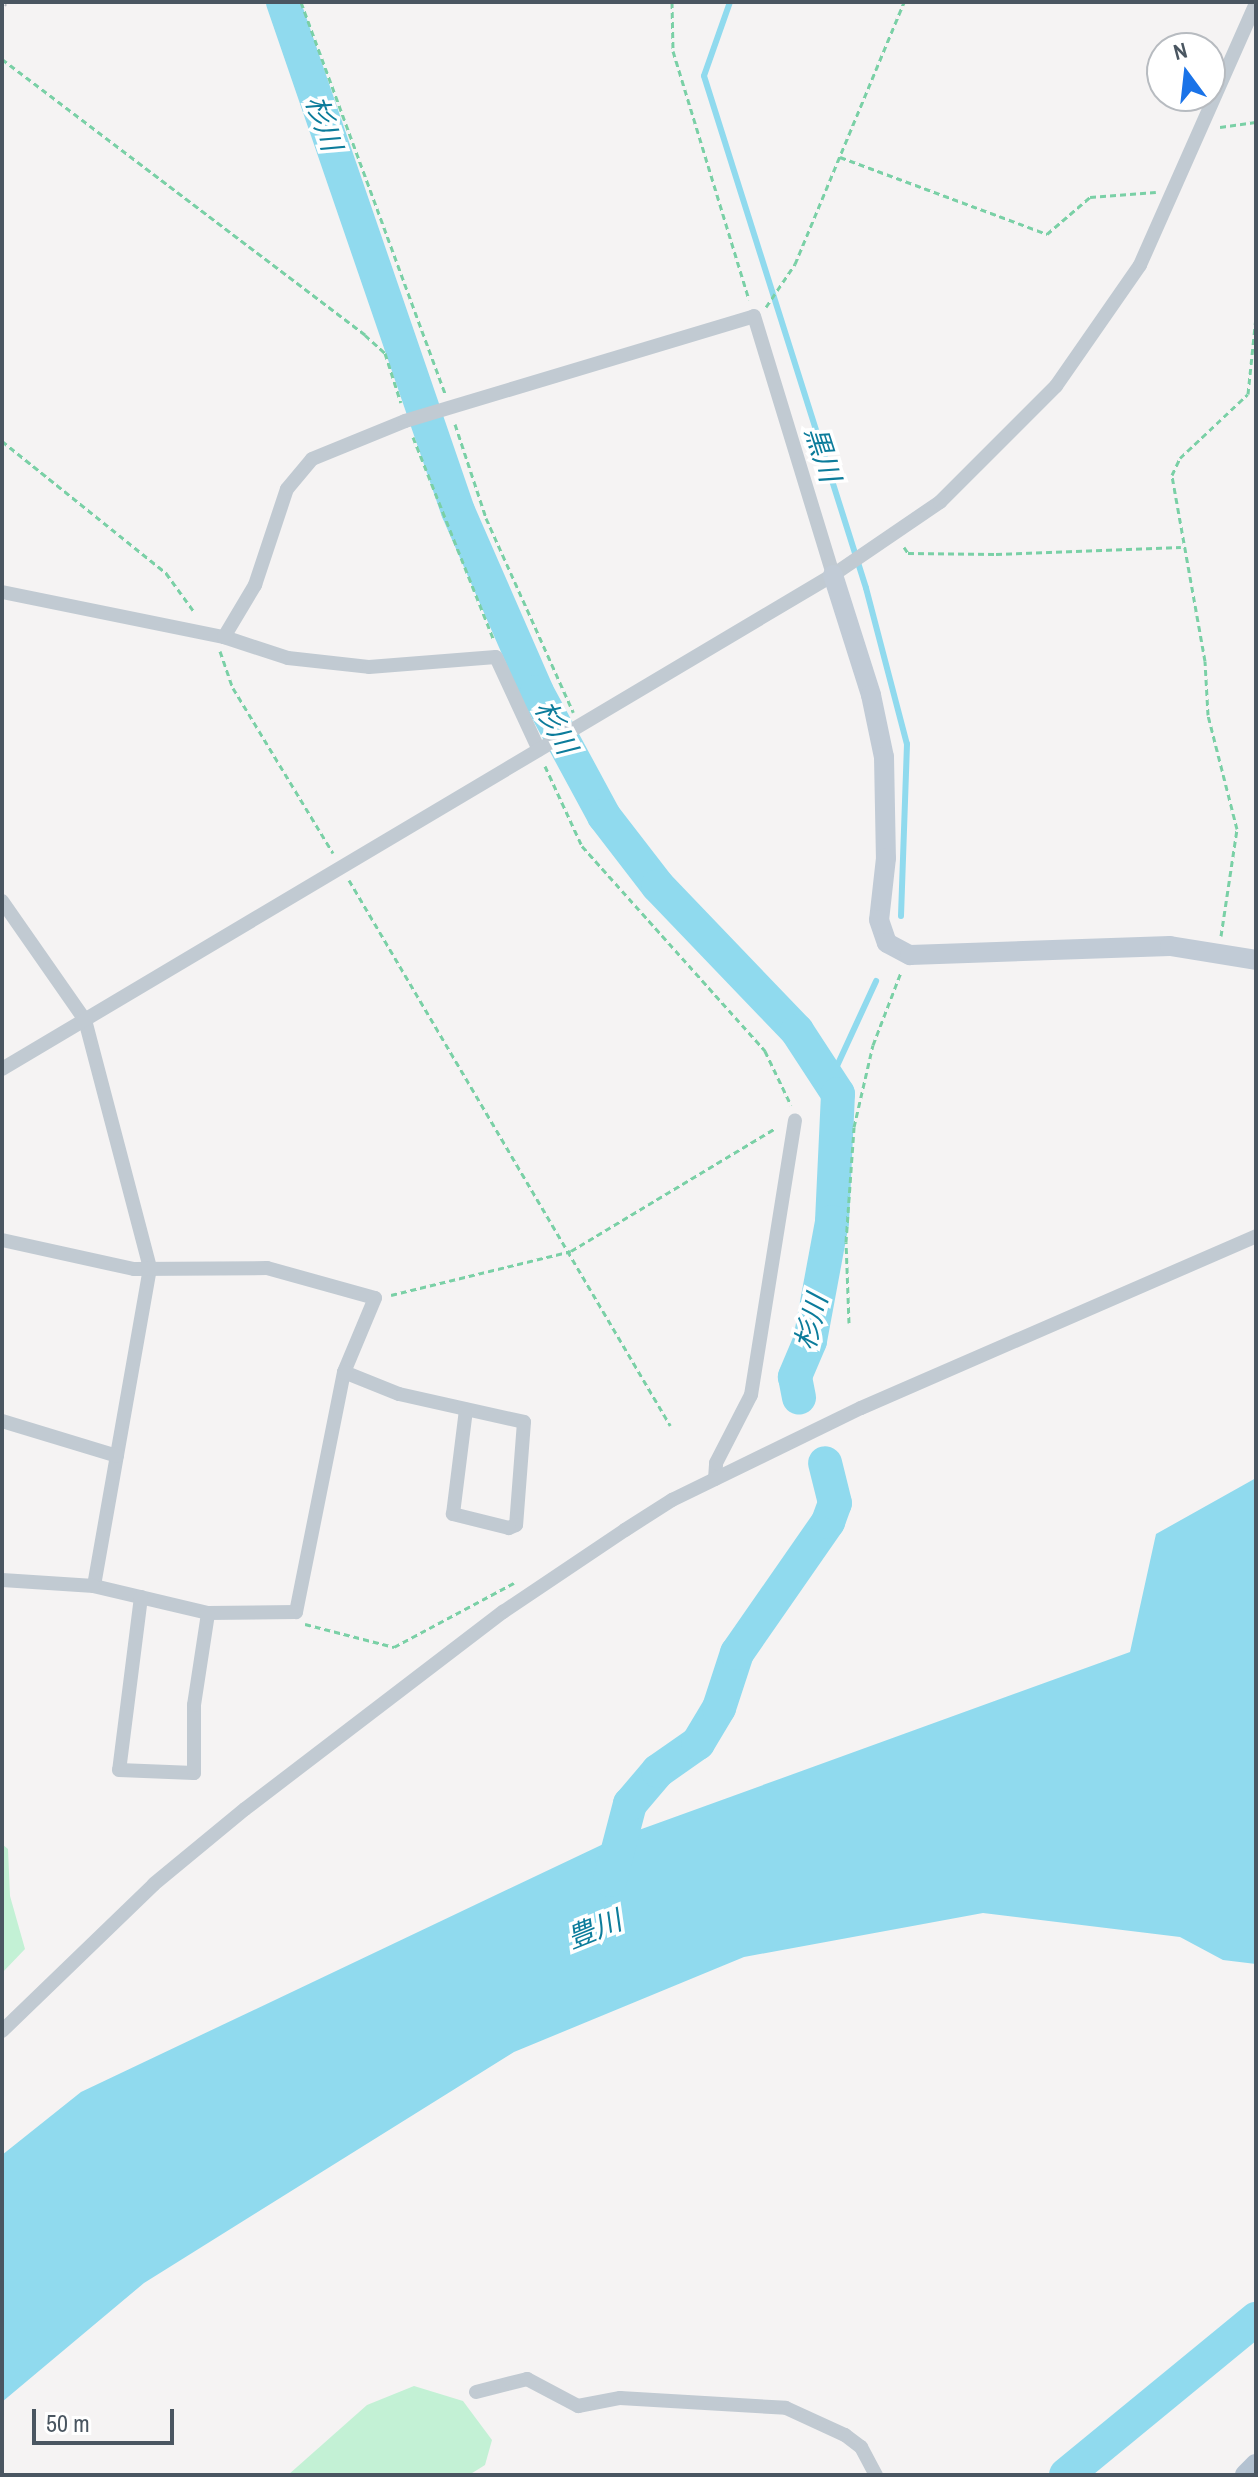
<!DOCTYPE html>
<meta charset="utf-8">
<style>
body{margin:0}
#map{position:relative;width:1258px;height:2477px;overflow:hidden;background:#f5f3f3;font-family:"Archivo Narrow","Noto Sans JP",sans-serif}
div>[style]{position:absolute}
.green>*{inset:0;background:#c3f1d5}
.water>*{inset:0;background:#90daee}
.stream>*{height:6px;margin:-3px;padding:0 3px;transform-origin:3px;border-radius:3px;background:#90daee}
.river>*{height:34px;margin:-17px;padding:0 17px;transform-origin:17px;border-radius:17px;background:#90daee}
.path>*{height:3px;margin-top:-1.5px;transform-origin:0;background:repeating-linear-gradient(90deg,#7ad0a6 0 6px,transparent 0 10px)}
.street>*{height:14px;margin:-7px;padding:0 7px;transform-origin:7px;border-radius:7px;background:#c1cad2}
.secondary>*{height:20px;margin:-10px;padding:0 10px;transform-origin:10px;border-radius:10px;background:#c1cbd6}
.primary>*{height:22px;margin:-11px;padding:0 11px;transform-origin:11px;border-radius:11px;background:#b3c2d1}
.rail>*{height:9px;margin-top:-4.5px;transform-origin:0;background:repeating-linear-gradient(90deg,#fff 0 18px,#b5b8bd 0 36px);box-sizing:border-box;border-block:2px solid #b5b8bd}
span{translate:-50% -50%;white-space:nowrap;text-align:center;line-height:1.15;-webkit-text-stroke:7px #fff;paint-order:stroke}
.water-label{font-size:28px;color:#0c7c9b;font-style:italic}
.frame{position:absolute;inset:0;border:4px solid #4a5661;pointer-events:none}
.north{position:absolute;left:1146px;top:32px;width:80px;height:80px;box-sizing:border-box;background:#fff;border:2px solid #b7bbc0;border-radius:50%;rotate:345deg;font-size:22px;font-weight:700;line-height:32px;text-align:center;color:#4a5661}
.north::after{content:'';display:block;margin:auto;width:28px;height:36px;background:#1a73e8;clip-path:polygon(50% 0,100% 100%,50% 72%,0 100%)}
.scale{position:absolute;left:32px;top:2409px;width:142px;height:36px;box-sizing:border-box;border:4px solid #4a5661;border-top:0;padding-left:10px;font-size:24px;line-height:28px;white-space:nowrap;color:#4a5661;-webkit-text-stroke:6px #fff;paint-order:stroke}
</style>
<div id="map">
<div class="green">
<i style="clip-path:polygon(2px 1844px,8px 1849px,10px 1896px,25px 1949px,2px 1973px)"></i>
<i style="clip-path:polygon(414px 2386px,463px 2401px,492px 2440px,485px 2465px,469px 2475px,288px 2475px,367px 2405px)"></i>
</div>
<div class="water">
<i style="clip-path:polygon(1256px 1478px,1256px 1964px,1223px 1960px,1180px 1937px,983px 1913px,744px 1957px,514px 2052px,144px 2283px,2px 2402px,2px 2155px,81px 2092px,614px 1839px,1130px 1652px,1156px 1534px)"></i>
</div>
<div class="stream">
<i style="left:730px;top:2px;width:78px;rotate:109.4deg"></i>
<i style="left:704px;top:76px;width:537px;rotate:72.44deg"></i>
<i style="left:866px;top:588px;width:161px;rotate:75.3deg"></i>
<i style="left:907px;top:744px;width:172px;rotate:92deg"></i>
<i style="left:831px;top:1079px;width:108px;rotate:-65.3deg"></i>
</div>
<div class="river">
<i style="left:283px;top:2px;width:538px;rotate:71.03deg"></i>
<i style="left:458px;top:511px;width:197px;rotate:66.4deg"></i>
<i style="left:537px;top:692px;width:141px;rotate:61.6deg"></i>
<i style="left:604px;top:816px;width:88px;rotate:52.4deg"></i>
<i style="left:658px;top:886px;width:201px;rotate:46.2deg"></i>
<i style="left:797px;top:1031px;width:75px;rotate:56.9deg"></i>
<i style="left:838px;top:1094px;width:128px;rotate:92.7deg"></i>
<i style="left:832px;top:1222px;width:121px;rotate:100.5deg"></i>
<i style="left:810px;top:1341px;width:39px;rotate:113deg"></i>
<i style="left:795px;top:1377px;width:21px;rotate:79deg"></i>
<i style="left:610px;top:1880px;width:79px;rotate:-75.3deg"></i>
<i style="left:630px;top:1804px;width:43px;rotate:-49.7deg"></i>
<i style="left:658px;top:1771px;width:49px;rotate:-35deg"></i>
<i style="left:698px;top:1743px;width:41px;rotate:-59deg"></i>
<i style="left:719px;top:1708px;width:58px;rotate:-71.9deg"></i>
<i style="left:737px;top:1653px;width:160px;rotate:-55.2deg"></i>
<i style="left:828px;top:1522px;width:20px;rotate:-70deg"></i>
<i style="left:835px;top:1503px;width:41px;rotate:-104deg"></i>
<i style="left:1066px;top:2475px;width:246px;rotate:-39.4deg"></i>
</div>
<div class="path">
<i style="left:301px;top:2px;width:418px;rotate:69.8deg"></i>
<i style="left:672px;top:2px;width:49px;rotate:88.8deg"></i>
<i style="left:673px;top:51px;width:260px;rotate:73deg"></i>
<i style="left:2px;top:59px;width:456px;rotate:37.2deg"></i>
<i style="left:365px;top:335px;width:27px;rotate:42deg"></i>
<i style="left:385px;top:353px;width:52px;rotate:72.3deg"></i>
<i style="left:1220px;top:127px;width:36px;rotate:-8deg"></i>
<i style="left:840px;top:157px;width:221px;rotate:20.4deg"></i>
<i style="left:1047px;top:234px;width:57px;rotate:-40.7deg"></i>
<i style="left:1090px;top:197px;width:66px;rotate:-4.3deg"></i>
<i style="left:766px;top:307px;width:52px;rotate:-56deg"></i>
<i style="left:795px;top:264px;width:284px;rotate:-67.4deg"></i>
<i style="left:455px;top:424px;width:99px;rotate:71.7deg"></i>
<i style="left:486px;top:518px;width:213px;rotate:65.8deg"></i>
<i style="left:413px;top:437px;width:219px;rotate:68.3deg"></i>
<i style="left:2px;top:441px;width:211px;rotate:38.8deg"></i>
<i style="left:166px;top:573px;width:49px;rotate:54.1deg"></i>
<i style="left:904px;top:547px;width:7px;rotate:56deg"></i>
<i style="left:908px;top:553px;width:88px;rotate:0.7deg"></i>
<i style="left:996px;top:554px;width:185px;rotate:-2.2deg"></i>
<i style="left:220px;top:651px;width:39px;rotate:71deg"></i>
<i style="left:233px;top:688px;width:193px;rotate:58.8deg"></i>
<i style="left:545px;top:766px;width:88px;rotate:65.2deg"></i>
<i style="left:582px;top:846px;width:275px;rotate:48.2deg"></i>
<i style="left:765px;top:1051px;width:60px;rotate:64.3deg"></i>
<i style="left:349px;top:880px;width:633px;rotate:59.5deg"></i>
<i style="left:1221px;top:936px;width:108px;rotate:-81.5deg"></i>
<i style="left:1237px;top:829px;width:118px;rotate:-104.3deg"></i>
<i style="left:1208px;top:715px;width:54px;rotate:-93.2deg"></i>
<i style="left:1205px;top:661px;width:189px;rotate:-100.1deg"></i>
<i style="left:1172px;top:475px;width:19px;rotate:-65deg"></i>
<i style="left:1180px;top:458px;width:93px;rotate:-43.3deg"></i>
<i style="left:1248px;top:394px;width:78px;rotate:-84.1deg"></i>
<i style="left:391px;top:1295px;width:185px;rotate:-13.7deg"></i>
<i style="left:571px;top:1251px;width:239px;rotate:-31deg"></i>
<i style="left:849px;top:1323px;width:81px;rotate:-92.1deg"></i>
<i style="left:846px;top:1242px;width:115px;rotate:-86deg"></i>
<i style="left:854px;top:1127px;width:84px;rotate:-77deg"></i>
<i style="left:873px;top:1045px;width:78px;rotate:-69deg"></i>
<i style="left:305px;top:1624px;width:92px;rotate:14.5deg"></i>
<i style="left:394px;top:1647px;width:136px;rotate:-28.1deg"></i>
</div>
<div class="street">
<i style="left:2px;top:592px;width:227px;rotate:11.5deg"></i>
<i style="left:224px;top:637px;width:67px;rotate:18.2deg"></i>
<i style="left:288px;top:658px;width:81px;rotate:6.3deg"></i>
<i style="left:369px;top:667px;width:127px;rotate:-4.5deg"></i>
<i style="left:496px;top:657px;width:102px;rotate:65.2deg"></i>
<i style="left:224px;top:637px;width:61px;rotate:-59.2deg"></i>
<i style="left:255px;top:585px;width:101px;rotate:-71.6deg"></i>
<i style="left:287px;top:489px;width:39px;rotate:-50deg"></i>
<i style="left:312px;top:459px;width:100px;rotate:-22.2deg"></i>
<i style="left:405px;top:421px;width:364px;rotate:-16.7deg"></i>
<i style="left:754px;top:316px;width:271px;rotate:73deg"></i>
<i style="left:2px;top:901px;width:145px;rotate:55.1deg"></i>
<i style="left:85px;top:1020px;width:256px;rotate:75.3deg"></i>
<i style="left:150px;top:1268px;width:323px;rotate:100deg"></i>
<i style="left:2px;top:1069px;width:967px;rotate:-30.73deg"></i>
<i style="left:833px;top:575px;width:130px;rotate:-34.3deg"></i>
<i style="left:940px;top:502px;width:164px;rotate:-45deg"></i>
<i style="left:1056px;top:386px;width:147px;rotate:-55.2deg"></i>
<i style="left:1140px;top:265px;width:287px;rotate:-66.1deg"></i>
<i style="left:2px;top:1240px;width:135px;rotate:12.4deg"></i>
<i style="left:134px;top:1269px;width:133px;rotate:-0.4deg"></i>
<i style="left:267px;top:1268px;width:112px;rotate:15.5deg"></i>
<i style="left:375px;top:1298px;width:80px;rotate:112.7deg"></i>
<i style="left:344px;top:1372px;width:245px;rotate:101.3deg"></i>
<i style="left:296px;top:1612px;width:88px;rotate:179.3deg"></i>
<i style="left:208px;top:1613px;width:117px;rotate:-166.7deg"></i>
<i style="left:94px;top:1586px;width:92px;rotate:-176.3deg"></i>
<i style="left:344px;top:1372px;width:59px;rotate:21.8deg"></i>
<i style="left:399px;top:1394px;width:128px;rotate:12.6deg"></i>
<i style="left:524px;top:1422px;width:103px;rotate:94.4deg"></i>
<i style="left:516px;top:1525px;width:8px;rotate:157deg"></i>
<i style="left:509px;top:1528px;width:58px;rotate:-166deg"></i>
<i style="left:453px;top:1514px;width:105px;rotate:-82.9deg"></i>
<i style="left:2px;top:1421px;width:120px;rotate:16.9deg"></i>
<i style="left:715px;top:1479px;width:16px;rotate:-86deg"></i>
<i style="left:716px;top:1463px;width:76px;rotate:-62.8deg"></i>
<i style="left:751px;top:1395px;width:278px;rotate:-80.9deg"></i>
<i style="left:141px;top:1597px;width:174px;rotate:97.2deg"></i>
<i style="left:119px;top:1770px;width:75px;rotate:2.3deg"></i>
<i style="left:194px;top:1773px;width:68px;rotate:-90deg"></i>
<i style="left:194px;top:1705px;width:93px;rotate:-81.3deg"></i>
<i style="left:2px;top:2031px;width:211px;rotate:-44deg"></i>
<i style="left:154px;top:1884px;width:118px;rotate:-39.5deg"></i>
<i style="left:245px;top:1809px;width:325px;rotate:-37.4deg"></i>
<i style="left:503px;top:1612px;width:147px;rotate:-33.9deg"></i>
<i style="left:625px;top:1530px;width:56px;rotate:-32.6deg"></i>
<i style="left:672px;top:1500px;width:210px;rotate:-26deg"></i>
<i style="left:861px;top:1408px;width:431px;rotate:-23.5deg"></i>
<i style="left:476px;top:2392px;width:53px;rotate:-14.3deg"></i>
<i style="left:527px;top:2379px;width:58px;rotate:27.9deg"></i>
<i style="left:578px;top:2406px;width:43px;rotate:-10.8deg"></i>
<i style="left:620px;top:2398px;width:166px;rotate:3.4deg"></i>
<i style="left:786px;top:2408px;width:65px;rotate:24.6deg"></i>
<i style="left:845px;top:2435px;width:20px;rotate:37deg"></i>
<i style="left:861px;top:2447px;width:32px;rotate:62deg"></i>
</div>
<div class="secondary">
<i style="left:833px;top:575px;width:126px;rotate:72.4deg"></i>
<i style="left:871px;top:695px;width:63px;rotate:78.2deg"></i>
<i style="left:884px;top:757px;width:101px;rotate:88.9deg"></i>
<i style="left:886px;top:858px;width:62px;rotate:96.4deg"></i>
<i style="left:879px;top:920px;width:24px;rotate:71deg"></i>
<i style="left:887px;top:943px;width:26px;rotate:28deg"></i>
<i style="left:910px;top:955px;width:260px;rotate:-2deg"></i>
<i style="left:1170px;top:946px;width:87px;rotate:9.2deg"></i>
</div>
<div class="primary">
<i style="left:1246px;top:2475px;width:14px;rotate:-45deg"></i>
</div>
<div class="rail">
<i style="left:2px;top:4px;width:2px;rotate:-63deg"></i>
</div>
<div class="water-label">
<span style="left:324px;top:123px;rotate:71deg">杉川</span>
<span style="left:823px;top:454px;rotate:72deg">黒川</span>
<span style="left:556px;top:727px;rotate:62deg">杉川</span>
<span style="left:811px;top:1322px;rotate:-76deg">杉川</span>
<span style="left:594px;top:1929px;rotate:-22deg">豊川</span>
</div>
<div class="frame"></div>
<div class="north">N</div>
<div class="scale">50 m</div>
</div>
